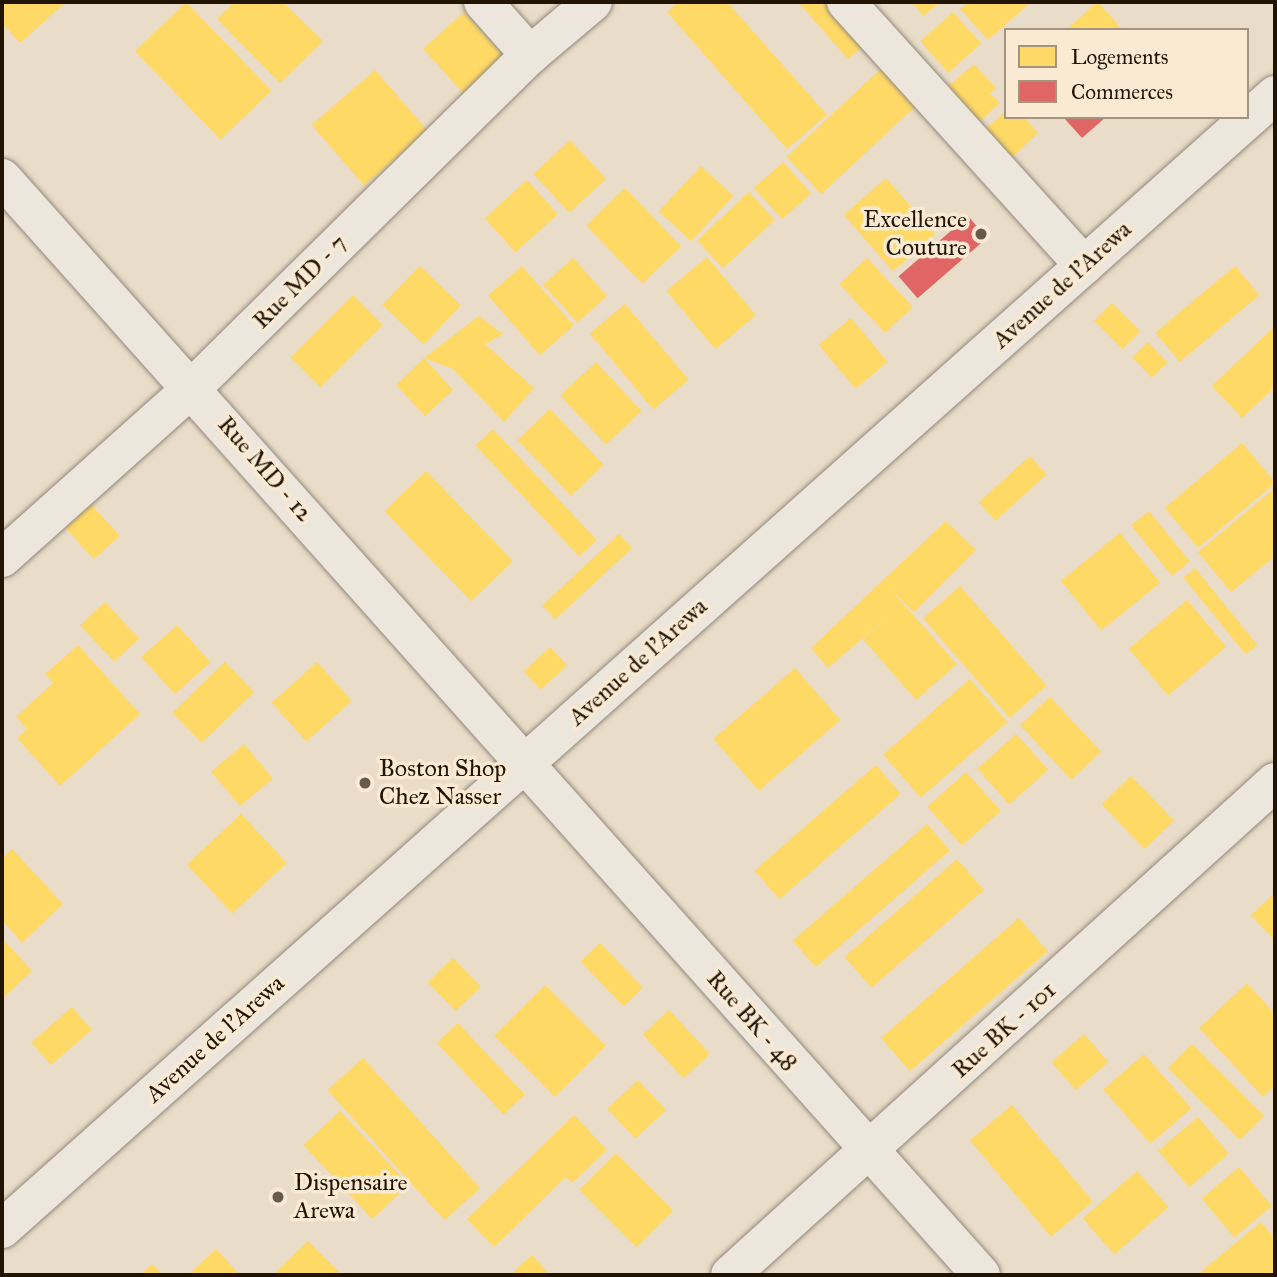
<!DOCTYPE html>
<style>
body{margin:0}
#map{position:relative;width:1277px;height:1277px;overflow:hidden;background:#e9dcc8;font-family:"IM FELL Great Primer",serif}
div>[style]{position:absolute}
.homes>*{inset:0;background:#ffd966;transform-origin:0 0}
.shops>*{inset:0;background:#e06666;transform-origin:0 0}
.roads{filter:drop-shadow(0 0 2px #92897c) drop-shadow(0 0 2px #92897c)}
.minor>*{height:38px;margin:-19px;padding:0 19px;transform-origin:19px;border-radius:19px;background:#ece6dc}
.dots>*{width:19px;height:19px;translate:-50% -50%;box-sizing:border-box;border:4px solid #faead3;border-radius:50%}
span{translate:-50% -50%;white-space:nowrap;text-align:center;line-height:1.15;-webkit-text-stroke:7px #faead3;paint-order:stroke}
.poi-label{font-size:24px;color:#211403}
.right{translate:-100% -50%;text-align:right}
.left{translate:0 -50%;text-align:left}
.street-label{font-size:24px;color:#211403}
.frame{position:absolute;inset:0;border:4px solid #211403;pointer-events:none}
.legend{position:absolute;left:1004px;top:28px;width:245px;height:91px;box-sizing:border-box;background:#faead3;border:2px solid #a39480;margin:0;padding:9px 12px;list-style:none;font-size:21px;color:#211403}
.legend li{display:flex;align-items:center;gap:14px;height:35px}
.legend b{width:35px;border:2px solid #a39480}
</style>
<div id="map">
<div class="homes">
<i style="clip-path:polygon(2px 2px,66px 2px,20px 43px,2px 23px)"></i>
<i style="left:186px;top:2px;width:123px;height:71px;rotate:46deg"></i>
<i style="clip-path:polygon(235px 2px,283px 2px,323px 41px,280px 83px,217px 19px)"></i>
<i style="clip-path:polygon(678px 2px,727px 2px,827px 115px,787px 149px,667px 12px)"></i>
<i style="clip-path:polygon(798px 2px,832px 2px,868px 42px,848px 59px)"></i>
<i style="clip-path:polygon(912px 2px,941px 2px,923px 16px)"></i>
<i style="clip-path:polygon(968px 2px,1031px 2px,988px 40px,960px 9px)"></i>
<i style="clip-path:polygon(1098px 2px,1123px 30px,1066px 30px,1097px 2px)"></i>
<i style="left:464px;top:12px;width:62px;height:55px;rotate:48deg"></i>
<i style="left:953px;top:12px;width:42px;height:44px;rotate:48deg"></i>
<i style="left:886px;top:64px;width:51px;height:136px;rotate:47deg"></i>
<i style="clip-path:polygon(974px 64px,996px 88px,990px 93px,1000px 103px,969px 131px,937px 96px)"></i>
<i style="left:375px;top:70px;width:80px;height:84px;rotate:49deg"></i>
<i style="clip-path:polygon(1006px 111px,1006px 117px,1024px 117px,1038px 133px,1003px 166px,976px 137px)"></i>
<i style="left:570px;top:140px;width:53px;height:50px;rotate:47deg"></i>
<i style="left:783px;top:162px;width:42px;height:39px;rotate:48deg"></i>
<i style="left:701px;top:166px;width:44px;height:62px;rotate:43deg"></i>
<i style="left:886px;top:178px;width:75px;height:56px;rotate:49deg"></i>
<i style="left:527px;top:180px;width:46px;height:57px;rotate:48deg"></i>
<i style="left:625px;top:188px;width:81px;height:54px;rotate:46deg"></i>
<i style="left:749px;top:192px;width:38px;height:71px;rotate:47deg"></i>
<i style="left:707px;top:257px;width:76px;height:53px;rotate:50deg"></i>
<i style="left:573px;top:258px;width:51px;height:40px;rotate:48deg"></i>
<i style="left:867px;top:258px;width:67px;height:38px;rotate:47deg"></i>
<i style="left:420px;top:266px;width:57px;height:54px;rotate:44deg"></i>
<i style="left:522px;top:266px;width:79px;height:45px;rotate:49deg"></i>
<i style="left:1235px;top:266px;width:38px;height:104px;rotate:50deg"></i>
<i style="left:353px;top:295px;width:42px;height:88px;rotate:45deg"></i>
<i style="left:1112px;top:303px;width:40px;height:25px;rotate:45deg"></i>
<i style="left:625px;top:304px;width:99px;height:46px;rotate:50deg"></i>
<i style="clip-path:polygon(479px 316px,503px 334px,485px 344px,534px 388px,504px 422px,453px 369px,424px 358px,453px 390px,425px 416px,396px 385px,424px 358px)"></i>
<i style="left:851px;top:318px;width:57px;height:42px;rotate:50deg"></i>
<i style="clip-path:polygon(1275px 326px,1275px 387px,1242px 418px,1212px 386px)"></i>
<i style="left:1148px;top:342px;width:28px;height:22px;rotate:46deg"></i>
<i style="left:596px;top:362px;width:67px;height:49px;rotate:47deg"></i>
<i style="left:550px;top:409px;width:77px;height:45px;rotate:46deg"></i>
<i style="left:493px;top:429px;width:152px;height:24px;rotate:47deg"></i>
<i style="left:1242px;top:443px;width:52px;height:101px;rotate:50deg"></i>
<i style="left:1030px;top:456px;width:25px;height:69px;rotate:48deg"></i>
<i style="left:426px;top:471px;width:125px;height:58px;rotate:46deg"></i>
<i style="clip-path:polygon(1275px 488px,1275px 556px,1231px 592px,1198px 552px)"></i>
<i style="left:91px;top:504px;width:43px;height:35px;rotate:48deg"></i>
<i style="left:1149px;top:511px;width:65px;height:23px;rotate:51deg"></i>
<i style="clip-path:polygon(946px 521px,976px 550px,914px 612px,889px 588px,957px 664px,916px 700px,863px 639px,886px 618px,828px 668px,811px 648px)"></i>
<i style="left:1120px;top:533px;width:64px;height:76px;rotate:51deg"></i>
<i style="left:619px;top:534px;width:19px;height:105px;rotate:47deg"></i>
<i style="left:1195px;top:568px;width:99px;height:15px;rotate:51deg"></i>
<i style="left:960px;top:586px;width:132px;height:49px;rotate:49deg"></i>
<i style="left:1187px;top:600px;width:61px;height:76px;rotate:50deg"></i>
<i style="left:105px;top:602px;width:50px;height:34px;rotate:47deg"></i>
<i style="left:177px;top:625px;width:50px;height:48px;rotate:48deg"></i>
<i style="clip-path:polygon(78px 645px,140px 714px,60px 786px,17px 738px,27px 729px,16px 717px,53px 683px,45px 674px)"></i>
<i style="left:550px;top:647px;width:25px;height:36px;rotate:47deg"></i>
<i style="left:225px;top:662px;width:42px;height:73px;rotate:46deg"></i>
<i style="left:317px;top:662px;width:52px;height:61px;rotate:48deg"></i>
<i style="left:795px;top:668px;width:69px;height:108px;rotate:49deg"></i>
<i style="left:970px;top:679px;width:57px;height:115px;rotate:49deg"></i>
<i style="left:1050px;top:697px;width:75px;height:41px;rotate:47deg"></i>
<i style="left:1016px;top:734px;width:48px;height:52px;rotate:48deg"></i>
<i style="left:244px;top:744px;width:45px;height:43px;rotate:50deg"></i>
<i style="left:876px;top:765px;width:38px;height:161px;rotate:49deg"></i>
<i style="left:966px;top:772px;width:52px;height:52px;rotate:48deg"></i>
<i style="left:1131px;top:776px;width:62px;height:41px;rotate:46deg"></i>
<i style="left:241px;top:814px;width:67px;height:74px;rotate:47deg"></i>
<i style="left:927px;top:824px;width:35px;height:178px;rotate:49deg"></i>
<i style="clip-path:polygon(12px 849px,63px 904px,22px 943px,2px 920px,2px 858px)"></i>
<i style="left:957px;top:859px;width:41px;height:149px;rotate:49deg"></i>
<i style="clip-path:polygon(1275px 893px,1275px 941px,1251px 915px)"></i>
<i style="left:1019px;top:918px;width:44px;height:183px;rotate:49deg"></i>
<i style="clip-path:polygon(2px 938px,32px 971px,2px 999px)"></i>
<i style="left:600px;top:943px;width:62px;height:27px;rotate:46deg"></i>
<i style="left:453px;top:958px;width:40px;height:35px;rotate:46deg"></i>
<i style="clip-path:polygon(1247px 983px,1275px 1014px,1275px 1086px,1263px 1097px,1199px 1028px)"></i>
<i style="left:545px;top:985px;width:86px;height:72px;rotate:45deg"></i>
<i style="left:72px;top:1007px;width:30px;height:54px;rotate:49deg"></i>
<i style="left:669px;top:1010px;width:60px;height:36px;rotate:47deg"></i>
<i style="left:458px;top:1023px;width:98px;height:29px;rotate:47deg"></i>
<i style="left:1084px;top:1034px;width:37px;height:43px;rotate:49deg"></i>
<i style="left:1192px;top:1044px;width:102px;height:34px;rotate:45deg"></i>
<i style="left:1144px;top:1054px;width:72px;height:54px;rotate:49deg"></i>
<i style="left:363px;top:1058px;width:175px;height:48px;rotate:48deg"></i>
<i style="left:638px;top:1080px;width:41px;height:42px;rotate:47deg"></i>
<i style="left:1012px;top:1105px;width:126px;height:55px;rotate:50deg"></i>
<i style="left:340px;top:1111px;width:101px;height:50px;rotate:47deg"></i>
<i style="clip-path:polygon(574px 1115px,607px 1150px,572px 1183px,566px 1177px,494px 1247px,467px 1219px)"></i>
<i style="left:1198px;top:1117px;width:48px;height:52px;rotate:50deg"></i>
<i style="left:616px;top:1153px;width:81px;height:52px;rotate:45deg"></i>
<i style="left:1239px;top:1167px;width:51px;height:49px;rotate:50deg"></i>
<i style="left:1137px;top:1171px;width:48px;height:72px;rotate:49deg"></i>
<i style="clip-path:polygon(1261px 1222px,1275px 1239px,1275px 1275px,1197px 1275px)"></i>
<i style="clip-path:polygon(308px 1241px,342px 1275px,273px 1275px)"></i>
<i style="clip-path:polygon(216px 1249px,240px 1275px,188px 1275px)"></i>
<i style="clip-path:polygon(532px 1255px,550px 1275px,510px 1275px)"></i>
<i style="clip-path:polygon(152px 1264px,163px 1275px,140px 1275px)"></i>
</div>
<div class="shops">
<i style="clip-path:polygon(1063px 117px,1106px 117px,1082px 138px)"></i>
<i style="left:968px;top:216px;width:29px;height:92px;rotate:49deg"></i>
</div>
<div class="roads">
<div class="minor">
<i style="left:483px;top:2px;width:71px;rotate:48.4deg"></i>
<i style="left:846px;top:2px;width:355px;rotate:47.9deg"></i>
<i style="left:2px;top:178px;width:1470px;rotate:48.25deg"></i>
<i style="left:2px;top:558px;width:256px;rotate:-41.8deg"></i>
<i style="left:193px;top:387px;width:473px;rotate:-44.6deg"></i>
<i style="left:530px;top:55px;width:82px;rotate:-40.1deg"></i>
<i style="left:2px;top:1229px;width:1705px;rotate:-41.69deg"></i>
<i style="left:730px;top:1275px;width:735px;rotate:-42.13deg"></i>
</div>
</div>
<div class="dots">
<i style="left:981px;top:234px;background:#675a48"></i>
<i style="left:365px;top:783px;background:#675a48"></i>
<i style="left:278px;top:1197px;background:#675a48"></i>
</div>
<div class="poi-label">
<span class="right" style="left:967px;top:234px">Excellence<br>Couture</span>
<span class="left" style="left:379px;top:783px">Boston Shop<br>Chez Nasser</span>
<span class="left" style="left:294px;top:1197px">Dispensaire<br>Arewa</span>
</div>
<div class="street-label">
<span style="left:300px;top:282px;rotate:-45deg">Rue MD - 7</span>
<span style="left:1062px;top:285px;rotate:-42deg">Avenue de l'Arewa</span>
<span style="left:265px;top:469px;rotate:49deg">Rue MD - 12</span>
<span style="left:638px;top:662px;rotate:-42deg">Avenue de l'Arewa</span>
<span style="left:752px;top:1021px;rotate:49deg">Rue BK - 48</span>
<span style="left:1004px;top:1030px;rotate:-42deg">Rue BK - 101</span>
<span style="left:215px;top:1039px;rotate:-42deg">Avenue de l'Arewa</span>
</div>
<div class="frame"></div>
<ul class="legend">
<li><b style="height:19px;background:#ffd966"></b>Logements</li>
<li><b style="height:19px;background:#e06666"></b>Commerces</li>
</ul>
</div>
